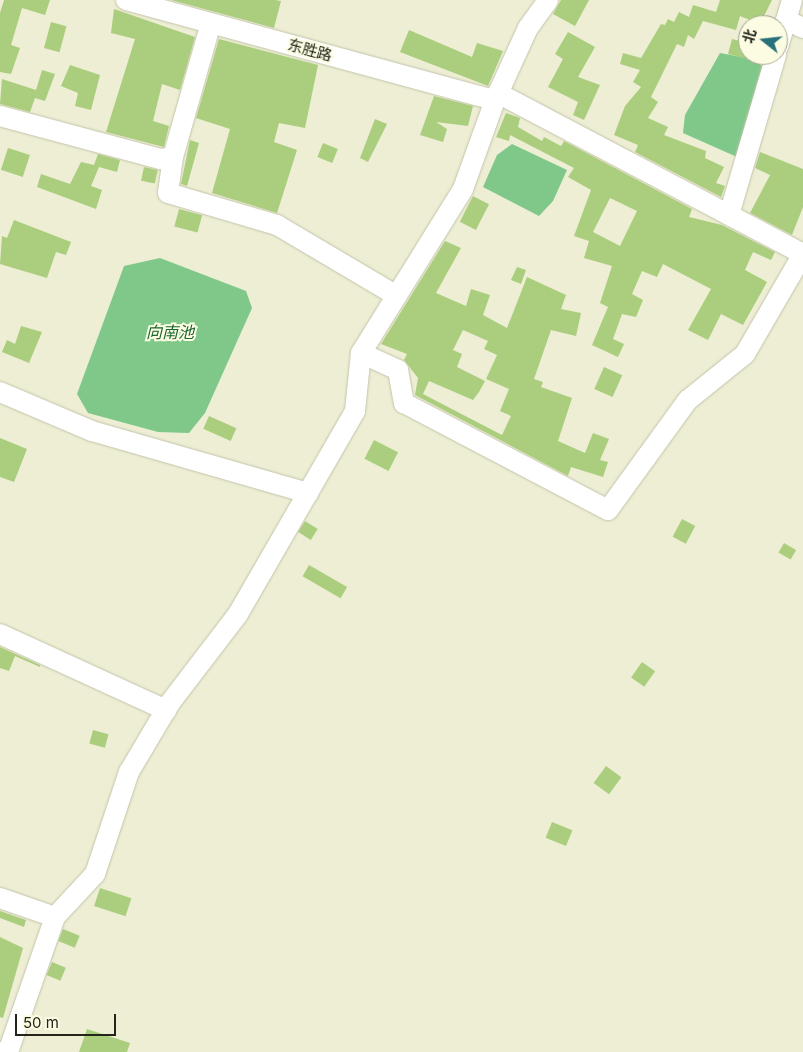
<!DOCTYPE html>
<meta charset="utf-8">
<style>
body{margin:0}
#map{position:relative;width:803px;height:1052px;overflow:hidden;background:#edeed4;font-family:Inter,"Noto Sans SC",sans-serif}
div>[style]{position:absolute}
.water>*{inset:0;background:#7fc88a}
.building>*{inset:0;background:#aace7d;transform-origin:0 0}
.roads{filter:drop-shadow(0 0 1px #c3c4aa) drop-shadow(0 0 1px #c3c4aa)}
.minor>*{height:20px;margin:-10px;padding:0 10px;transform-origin:10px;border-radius:10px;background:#fff}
span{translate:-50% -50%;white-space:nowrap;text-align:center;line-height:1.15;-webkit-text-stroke:4px #fbfce1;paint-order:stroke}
.street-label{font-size:15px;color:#24241b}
.water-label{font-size:16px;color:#19662e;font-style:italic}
.north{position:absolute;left:738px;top:15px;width:50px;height:50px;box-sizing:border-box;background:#fbfce1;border:1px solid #a5a692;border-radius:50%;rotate:286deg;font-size:14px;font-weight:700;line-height:20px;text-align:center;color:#24241b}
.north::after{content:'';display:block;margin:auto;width:18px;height:22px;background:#28717a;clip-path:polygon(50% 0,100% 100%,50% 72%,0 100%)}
.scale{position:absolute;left:15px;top:1014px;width:101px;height:22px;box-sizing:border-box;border:2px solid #24241b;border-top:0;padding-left:6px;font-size:15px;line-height:18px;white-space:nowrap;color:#24241b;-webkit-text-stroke:4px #fbfce1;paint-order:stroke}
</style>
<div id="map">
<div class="water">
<i style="clip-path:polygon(720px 53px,752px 59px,765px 68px,737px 157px,683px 133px,685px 115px)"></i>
<i style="clip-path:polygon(512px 144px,567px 170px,553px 201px,539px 216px,483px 187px,497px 155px)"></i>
<i style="clip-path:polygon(160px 258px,246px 291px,252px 308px,205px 413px,189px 433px,158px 432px,88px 413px,77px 394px,124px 266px)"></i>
</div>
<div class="building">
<i style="clip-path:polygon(4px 0,50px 0,45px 15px,22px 8px,11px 45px,20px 48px,11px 74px,0 72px,0 13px)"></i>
<i style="clip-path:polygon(171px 0,275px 0,281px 1px,274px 28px)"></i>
<i style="clip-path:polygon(561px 0,589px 0,575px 26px,553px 14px)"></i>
<i style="clip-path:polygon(720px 0,772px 0,760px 24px,740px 16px,736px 30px,703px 21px,694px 39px,688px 35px,684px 47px,677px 44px,651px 97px,658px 102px,648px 118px,668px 127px,664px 135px,706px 151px,705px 158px,724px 167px,716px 183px,725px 186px,721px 197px,635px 152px,638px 145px,614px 135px,625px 106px,641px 87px,633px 82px,640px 70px,620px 64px,623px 53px,641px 58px,661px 24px,665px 25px,668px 19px,674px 22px,679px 12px,689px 17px,693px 5px,716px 12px)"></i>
<i style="clip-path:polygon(114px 9px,195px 37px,180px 90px,162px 84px,153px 121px,169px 126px,164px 147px,106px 132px,135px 39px,111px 33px)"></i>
<i style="left:51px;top:22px;width:16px;height:27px;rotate:15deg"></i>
<i style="clip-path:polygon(409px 30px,472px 57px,477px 43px,503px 51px,488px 86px,400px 52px)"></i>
<i style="clip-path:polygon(568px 32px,595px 47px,578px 77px,600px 85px,584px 120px,573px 115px,578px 102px,548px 87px,563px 59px,555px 54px)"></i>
<i style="clip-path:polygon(219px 39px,318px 65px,305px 128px,279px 123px,274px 142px,297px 150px,277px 213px,212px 193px,230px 129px,196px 118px)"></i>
<i style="clip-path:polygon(732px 39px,748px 43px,748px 59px,728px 54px)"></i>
<i style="clip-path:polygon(70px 65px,100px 75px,91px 110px,75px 106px,78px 93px,61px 86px)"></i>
<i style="clip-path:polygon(42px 70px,55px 74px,45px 101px,35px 98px,30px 112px,0 104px,2px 79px,36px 90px)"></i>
<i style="clip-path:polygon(434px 96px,473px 106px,468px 126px,436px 122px,447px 129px,443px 142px,420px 135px)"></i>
<i style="clip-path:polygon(evenodd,506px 113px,520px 118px,518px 127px,542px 141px,544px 137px,561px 146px,564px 141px,692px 209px,689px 217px,722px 225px,775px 252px,771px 260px,753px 252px,745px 270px,767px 282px,743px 325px,721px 314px,708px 340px,688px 330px,711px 289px,663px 264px,657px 277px,642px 271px,632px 294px,643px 300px,636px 317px,622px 314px,613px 339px,624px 344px,618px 357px,592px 345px,608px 307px,600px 303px,612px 266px,584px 258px,589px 241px,574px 236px,591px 190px,568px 177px,574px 168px,510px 135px,509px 141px,496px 137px,506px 113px,610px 198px,637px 211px,620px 246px,593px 232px,610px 198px)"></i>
<i style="clip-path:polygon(375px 119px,387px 124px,368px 162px,360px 158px)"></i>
<i style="clip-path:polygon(190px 140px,199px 143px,187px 186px,181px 184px)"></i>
<i style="left:323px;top:143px;width:16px;height:15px;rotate:22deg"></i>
<i style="left:8px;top:148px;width:23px;height:23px;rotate:18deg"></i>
<i style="clip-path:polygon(760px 152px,803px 169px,803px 207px,792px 235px,750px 213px,770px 175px,755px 168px)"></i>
<i style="clip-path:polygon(98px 154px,120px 160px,117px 172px,99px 167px,91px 186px,102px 190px,96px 209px,37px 187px,41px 174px,70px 184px,81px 162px,94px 165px)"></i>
<i style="left:144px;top:167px;width:14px;height:14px;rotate:12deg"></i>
<i style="left:473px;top:196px;width:18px;height:29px;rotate:27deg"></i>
<i style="left:179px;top:209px;width:24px;height:18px;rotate:15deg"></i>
<i style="clip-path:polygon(14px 220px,71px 242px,66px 255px,56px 252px,47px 278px,0 264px,2px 236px,7px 238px)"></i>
<i style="clip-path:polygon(evenodd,445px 241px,461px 248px,436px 293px,466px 306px,471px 289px,490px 295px,483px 315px,507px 328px,527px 277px,566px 295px,561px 309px,581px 313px,576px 336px,551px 330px,534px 379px,543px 382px,541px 387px,572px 398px,558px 441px,585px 453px,593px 433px,609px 439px,600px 460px,608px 462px,603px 477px,571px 467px,568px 476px,415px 395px,418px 378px,404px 360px,407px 354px,381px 344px,445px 241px,463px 330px,488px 341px,484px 349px,497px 355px,486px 379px,509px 389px,500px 411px,511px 416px,502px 435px,423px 394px,429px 381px,473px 400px,479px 392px,485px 381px,457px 367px,462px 354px,453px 350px,463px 330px)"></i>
<i style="clip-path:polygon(517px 267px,526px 270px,521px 284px,511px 280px)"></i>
<i style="clip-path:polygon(21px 326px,42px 332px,29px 363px,2px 352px,7px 340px,15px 344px)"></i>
<i style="left:604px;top:367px;width:20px;height:24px;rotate:24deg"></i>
<i style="left:209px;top:416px;width:30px;height:14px;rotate:24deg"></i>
<i style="clip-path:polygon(0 438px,27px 449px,14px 482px,0 477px)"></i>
<i style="left:374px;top:440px;width:27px;height:21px;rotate:27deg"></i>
<i style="left:682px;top:519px;width:15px;height:20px;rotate:28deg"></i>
<i style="left:305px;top:521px;width:15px;height:13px;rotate:32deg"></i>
<i style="left:784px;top:543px;width:14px;height:11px;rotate:30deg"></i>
<i style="left:309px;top:565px;width:44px;height:13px;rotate:30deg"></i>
<i style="clip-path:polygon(0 647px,40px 665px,40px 667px,15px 656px,9px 671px,0 668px)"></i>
<i style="left:642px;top:662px;width:16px;height:19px;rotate:35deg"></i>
<i style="left:93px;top:730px;width:16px;height:14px;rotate:15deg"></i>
<i style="left:606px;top:766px;width:19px;height:21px;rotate:36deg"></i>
<i style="left:552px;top:822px;width:22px;height:17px;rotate:22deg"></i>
<i style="left:100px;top:888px;width:33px;height:19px;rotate:18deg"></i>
<i style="clip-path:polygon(0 911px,26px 920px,24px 927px,0 918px)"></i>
<i style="left:63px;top:929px;width:18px;height:13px;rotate:22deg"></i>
<i style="clip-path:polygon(0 937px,23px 948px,3px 1018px,0 1017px)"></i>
<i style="left:52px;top:962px;width:15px;height:14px;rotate:23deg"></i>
<i style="clip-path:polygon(87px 1029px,130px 1043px,127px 1052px,79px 1052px)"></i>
</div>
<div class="roads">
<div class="minor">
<i style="left:126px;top:0;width:382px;rotate:15.2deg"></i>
<i style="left:786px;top:20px;width:19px;rotate:25deg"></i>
<i style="left:778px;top:47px;width:49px;rotate:-73.4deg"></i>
<i style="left:0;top:116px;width:167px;rotate:15deg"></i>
<i style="left:161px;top:159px;width:12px;rotate:-9deg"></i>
<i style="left:173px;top:157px;width:139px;rotate:-74.2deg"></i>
<i style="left:173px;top:157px;width:36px;rotate:98deg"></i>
<i style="left:168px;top:193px;width:114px;rotate:16.4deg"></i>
<i style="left:277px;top:225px;width:139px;rotate:30.6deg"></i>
<i style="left:729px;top:215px;width:167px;rotate:-73.6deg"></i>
<i style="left:361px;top:353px;width:41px;rotate:24.7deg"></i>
<i style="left:398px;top:370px;width:34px;rotate:80deg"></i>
<i style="left:404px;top:403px;width:230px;rotate:27.7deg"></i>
<i style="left:608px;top:510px;width:136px;rotate:-54deg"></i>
<i style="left:688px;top:400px;width:73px;rotate:-38.9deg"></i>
<i style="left:745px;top:354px;width:116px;rotate:-59.9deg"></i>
<i style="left:803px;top:254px;width:345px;rotate:-152.2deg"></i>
<i style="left:0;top:392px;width:100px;rotate:23deg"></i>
<i style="left:92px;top:431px;width:225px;rotate:16deg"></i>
<i style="left:0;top:634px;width:183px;rotate:24.6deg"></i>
<i style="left:0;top:898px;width:58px;rotate:19.1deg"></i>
<i style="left:55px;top:917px;width:59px;rotate:-47.1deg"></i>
<i style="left:95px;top:874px;width:108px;rotate:-71.6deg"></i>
<i style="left:129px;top:772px;width:80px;rotate:-59.3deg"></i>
<i style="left:170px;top:703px;width:112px;rotate:-52.6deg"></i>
<i style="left:238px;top:614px;width:234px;rotate:-60deg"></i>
<i style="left:355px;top:411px;width:58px;rotate:-84.1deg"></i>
<i style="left:361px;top:353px;width:193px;rotate:-58.1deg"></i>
<i style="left:463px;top:189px;width:95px;rotate:-70.2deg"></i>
<i style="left:495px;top:100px;width:79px;rotate:-65.4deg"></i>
<i style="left:528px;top:28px;width:34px;rotate:-54deg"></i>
<i style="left:0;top:1052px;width:8px"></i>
<i style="left:8px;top:1052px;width:143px;rotate:-70.8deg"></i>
</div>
</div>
<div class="street-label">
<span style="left:310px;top:50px;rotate:15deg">东胜路</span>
</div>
<div class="water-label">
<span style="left:170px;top:332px">向南池</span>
</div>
<div class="north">北</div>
<div class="scale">50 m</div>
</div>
